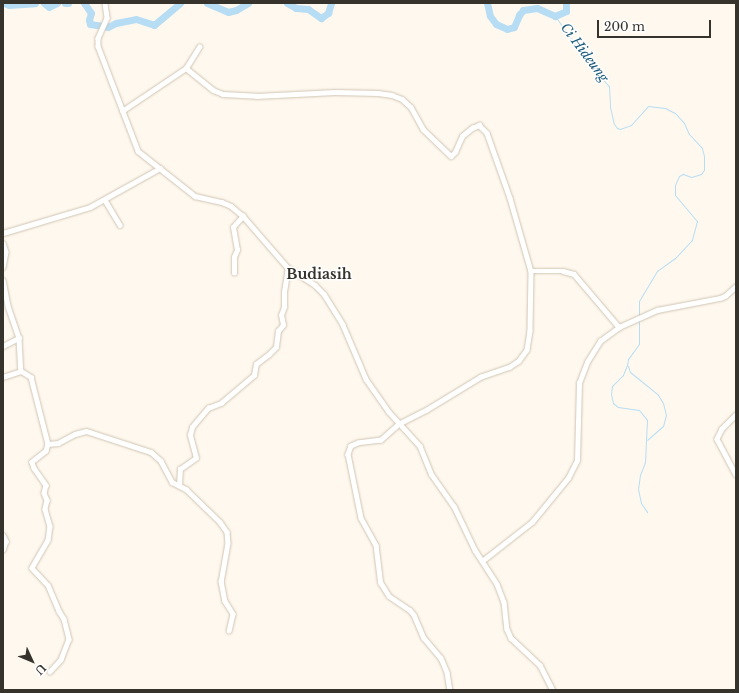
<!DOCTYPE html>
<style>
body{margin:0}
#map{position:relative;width:739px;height:693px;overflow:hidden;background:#fff8ee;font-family:"Libre Baskerville",serif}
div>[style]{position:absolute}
.stream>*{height:1px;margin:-0.5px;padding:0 0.5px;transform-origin:0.5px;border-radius:0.5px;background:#b7ddf4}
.river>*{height:7px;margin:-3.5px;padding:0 3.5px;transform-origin:3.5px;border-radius:3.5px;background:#b7ddf4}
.roads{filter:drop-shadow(0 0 1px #cfc5b4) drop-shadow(0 0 1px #cfc5b4)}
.minor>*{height:4.5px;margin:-2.25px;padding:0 2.25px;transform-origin:2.25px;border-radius:2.25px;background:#fff}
span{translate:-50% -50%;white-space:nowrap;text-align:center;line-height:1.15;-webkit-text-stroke:3px #fff;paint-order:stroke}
.water-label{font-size:13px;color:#1a5979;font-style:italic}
.quarter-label{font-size:14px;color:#36322c;font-weight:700}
.frame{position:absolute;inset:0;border:4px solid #36322c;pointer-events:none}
.north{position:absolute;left:12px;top:641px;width:40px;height:40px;-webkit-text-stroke:3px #fff;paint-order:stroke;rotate:134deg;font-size:11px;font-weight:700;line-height:16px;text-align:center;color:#36322c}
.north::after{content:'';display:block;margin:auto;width:14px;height:18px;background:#36322c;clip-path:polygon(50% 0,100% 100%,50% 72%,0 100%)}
.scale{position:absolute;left:597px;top:20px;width:114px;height:18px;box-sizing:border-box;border:2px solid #36322c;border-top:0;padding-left:5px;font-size:12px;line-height:14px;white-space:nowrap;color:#36322c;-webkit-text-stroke:3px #fff;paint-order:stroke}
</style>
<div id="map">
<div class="stream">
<i style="left:555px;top:16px;width:59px;rotate:54.7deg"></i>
<i style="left:589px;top:64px;width:30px;rotate:48deg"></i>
<i style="left:609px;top:86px;width:21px;rotate:87deg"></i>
<i style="left:610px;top:107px;width:17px;rotate:77deg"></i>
<i style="left:614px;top:124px;width:5px;rotate:53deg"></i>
<i style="left:617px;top:128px;width:3px;rotate:18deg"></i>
<i style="left:620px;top:129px;width:12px;rotate:-20deg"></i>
<i style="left:631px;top:125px;width:25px;rotate:-48deg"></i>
<i style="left:648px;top:106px;width:17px;rotate:7deg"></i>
<i style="left:665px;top:108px;width:11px;rotate:27deg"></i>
<i style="left:675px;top:113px;width:13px;rotate:48deg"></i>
<i style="left:684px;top:123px;width:12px;rotate:66deg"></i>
<i style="left:689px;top:134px;width:19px;rotate:47deg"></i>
<i style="left:702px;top:148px;width:8px;rotate:76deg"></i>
<i style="left:704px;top:156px;width:14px;rotate:90deg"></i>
<i style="left:704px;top:170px;width:5px;rotate:127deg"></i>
<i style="left:701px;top:174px;width:10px;rotate:163deg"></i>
<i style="left:691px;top:177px;width:9px;rotate:-159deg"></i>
<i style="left:683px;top:174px;width:4px;rotate:153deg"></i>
<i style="left:679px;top:176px;width:10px;rotate:114deg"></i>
<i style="left:675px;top:185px;width:10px;rotate:90deg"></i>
<i style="left:675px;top:195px;width:34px;rotate:50deg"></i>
<i style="left:697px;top:221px;width:20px;rotate:105deg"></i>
<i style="left:692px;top:240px;width:25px;rotate:133deg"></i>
<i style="left:675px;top:258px;width:22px;rotate:144deg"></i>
<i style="left:657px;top:271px;width:35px;rotate:121deg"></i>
<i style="left:639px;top:301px;width:15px;rotate:90deg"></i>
<i style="left:639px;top:321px;width:23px;rotate:90deg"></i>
<i style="left:639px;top:344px;width:19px;rotate:126deg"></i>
<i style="left:628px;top:359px;width:6px;rotate:99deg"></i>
<i style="left:627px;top:365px;width:11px;rotate:112deg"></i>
<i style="left:623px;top:375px;width:16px;rotate:135deg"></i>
<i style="left:612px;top:386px;width:8px;rotate:97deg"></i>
<i style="left:611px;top:394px;width:9px;rotate:77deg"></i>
<i style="left:613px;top:403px;width:6px;rotate:39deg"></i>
<i style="left:618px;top:407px;width:21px;rotate:8deg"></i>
<i style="left:639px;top:410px;width:13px;rotate:51deg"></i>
<i style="left:647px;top:420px;width:42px;rotate:92.7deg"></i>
<i style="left:645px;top:462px;width:14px;rotate:111deg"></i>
<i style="left:640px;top:475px;width:14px;rotate:98deg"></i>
<i style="left:638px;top:489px;width:14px;rotate:78deg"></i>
<i style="left:641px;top:503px;width:11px;rotate:56deg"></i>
<i style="left:628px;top:366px;width:6px;rotate:72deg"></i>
<i style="left:630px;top:372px;width:36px;rotate:39deg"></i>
<i style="left:658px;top:395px;width:9px;rotate:58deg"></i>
<i style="left:663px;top:403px;width:12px;rotate:76deg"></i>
<i style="left:666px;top:415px;width:11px;rotate:105deg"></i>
<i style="left:663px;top:426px;width:21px;rotate:139deg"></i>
</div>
<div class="river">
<i style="left:4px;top:3px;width:5px;rotate:22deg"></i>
<i style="left:9px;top:5px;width:26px;rotate:-4deg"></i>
<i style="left:44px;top:3px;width:6px;rotate:39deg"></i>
<i style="left:49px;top:7px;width:9px;rotate:-27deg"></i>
<i style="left:65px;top:3px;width:3px"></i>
<i style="left:84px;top:3px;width:12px;rotate:55deg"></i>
<i style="left:91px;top:13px;width:7px;rotate:106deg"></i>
<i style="left:89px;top:20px;width:4px;rotate:76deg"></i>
<i style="left:90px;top:24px;width:18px;rotate:9deg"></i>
<i style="left:108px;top:27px;width:9px;rotate:-27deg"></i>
<i style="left:116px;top:23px;width:20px;rotate:-11deg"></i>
<i style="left:136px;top:19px;width:19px;rotate:18deg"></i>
<i style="left:154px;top:25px;width:34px;rotate:-40deg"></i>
<i style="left:207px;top:3px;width:23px;rotate:23deg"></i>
<i style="left:228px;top:12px;width:8px;rotate:-14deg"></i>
<i style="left:236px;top:10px;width:14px;rotate:-30deg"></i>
<i style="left:287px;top:3px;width:10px;rotate:29deg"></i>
<i style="left:296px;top:8px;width:12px;rotate:5deg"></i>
<i style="left:308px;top:9px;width:16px;rotate:35deg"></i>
<i style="left:321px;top:18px;width:9px;rotate:-36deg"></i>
<i style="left:328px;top:13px;width:10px;rotate:-73deg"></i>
<i style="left:487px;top:3px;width:13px;rotate:77deg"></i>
<i style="left:490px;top:16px;width:10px;rotate:53deg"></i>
<i style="left:496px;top:24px;width:12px;rotate:24deg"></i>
<i style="left:507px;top:29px;width:7px;rotate:-16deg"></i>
<i style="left:514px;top:27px;width:13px;rotate:-67deg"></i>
<i style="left:519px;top:15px;width:6px;rotate:-51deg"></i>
<i style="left:523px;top:10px;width:14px;rotate:-8deg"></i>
<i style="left:537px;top:8px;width:20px;rotate:24deg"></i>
<i style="left:555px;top:16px;width:12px;rotate:-24deg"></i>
<i style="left:566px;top:11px;width:8px;rotate:-90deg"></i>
</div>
<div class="roads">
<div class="minor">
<i style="left:105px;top:3px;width:15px;rotate:82deg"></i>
<i style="left:107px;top:18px;width:22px;rotate:114deg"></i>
<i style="left:98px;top:38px;width:8px;rotate:90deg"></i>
<i style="left:98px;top:46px;width:112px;rotate:69.1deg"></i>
<i style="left:138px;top:151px;width:73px;rotate:38.3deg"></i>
<i style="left:195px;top:196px;width:28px;rotate:13deg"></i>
<i style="left:222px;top:202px;width:10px;rotate:24deg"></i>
<i style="left:231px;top:206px;width:16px;rotate:40deg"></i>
<i style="left:243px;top:216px;width:69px;rotate:49.1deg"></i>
<i style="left:288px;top:268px;width:32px;rotate:32deg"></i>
<i style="left:315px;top:285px;width:13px;rotate:45deg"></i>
<i style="left:324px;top:294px;width:36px;rotate:58deg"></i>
<i style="left:343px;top:325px;width:59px;rotate:66.9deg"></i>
<i style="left:366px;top:379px;width:40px;rotate:55.1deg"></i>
<i style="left:389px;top:412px;width:46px;rotate:47.6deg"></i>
<i style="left:420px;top:446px;width:31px;rotate:68deg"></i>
<i style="left:432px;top:475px;width:38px;rotate:55deg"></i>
<i style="left:454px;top:506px;width:49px;rotate:64.5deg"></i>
<i style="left:475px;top:550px;width:40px;rotate:57.1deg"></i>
<i style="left:497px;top:584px;width:19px;rotate:69deg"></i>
<i style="left:504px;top:602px;width:27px;rotate:84deg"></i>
<i style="left:507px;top:629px;width:10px;rotate:66deg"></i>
<i style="left:511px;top:638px;width:40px;rotate:43deg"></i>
<i style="left:540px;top:665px;width:28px;rotate:63deg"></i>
<i style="left:186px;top:68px;width:25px;rotate:-58deg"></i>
<i style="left:122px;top:111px;width:77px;rotate:-33.9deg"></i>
<i style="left:186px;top:68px;width:35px;rotate:39deg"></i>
<i style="left:213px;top:90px;width:11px;rotate:22deg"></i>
<i style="left:223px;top:94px;width:33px;rotate:3deg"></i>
<i style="left:256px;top:96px;width:79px;rotate:-2.9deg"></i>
<i style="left:335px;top:92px;width:43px;rotate:1.3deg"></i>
<i style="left:378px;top:93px;width:14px;rotate:8deg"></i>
<i style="left:392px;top:95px;width:11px;rotate:22deg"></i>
<i style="left:402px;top:99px;width:12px;rotate:42deg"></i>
<i style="left:411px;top:107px;width:25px;rotate:61deg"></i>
<i style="left:423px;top:129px;width:39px;rotate:44deg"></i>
<i style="left:451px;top:156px;width:6px;rotate:-45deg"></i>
<i style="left:455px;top:152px;width:17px;rotate:-66deg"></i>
<i style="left:462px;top:136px;width:13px;rotate:-39deg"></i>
<i style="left:472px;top:128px;width:8px;rotate:-23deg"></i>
<i style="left:479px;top:125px;width:11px;rotate:45deg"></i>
<i style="left:487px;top:133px;width:69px;rotate:70.5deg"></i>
<i style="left:510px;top:198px;width:76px;rotate:74deg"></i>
<i style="left:531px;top:271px;width:60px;rotate:91deg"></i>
<i style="left:530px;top:331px;width:19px;rotate:99deg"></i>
<i style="left:527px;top:350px;width:14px;rotate:126deg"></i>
<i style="left:519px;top:361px;width:11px;rotate:146deg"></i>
<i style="left:510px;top:367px;width:31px;rotate:161deg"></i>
<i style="left:481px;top:377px;width:63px;rotate:148.6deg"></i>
<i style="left:427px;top:410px;width:31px;rotate:153deg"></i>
<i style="left:399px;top:424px;width:24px;rotate:138deg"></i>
<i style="left:381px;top:440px;width:23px;rotate:173deg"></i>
<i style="left:358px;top:443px;width:8px;rotate:157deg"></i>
<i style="left:351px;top:446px;width:9px;rotate:111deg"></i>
<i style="left:348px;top:454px;width:65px;rotate:78.5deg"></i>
<i style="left:361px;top:518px;width:31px;rotate:61deg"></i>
<i style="left:376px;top:545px;width:38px;rotate:83deg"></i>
<i style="left:381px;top:583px;width:15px;rotate:58deg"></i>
<i style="left:389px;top:596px;width:25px;rotate:34deg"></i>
<i style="left:410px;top:610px;width:6px;rotate:51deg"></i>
<i style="left:414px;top:615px;width:25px;rotate:67deg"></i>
<i style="left:424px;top:638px;width:26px;rotate:50deg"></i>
<i style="left:441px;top:658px;width:15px;rotate:67deg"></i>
<i style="left:447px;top:672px;width:18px;rotate:81deg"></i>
<i style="left:105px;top:200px;width:29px;rotate:59deg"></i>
<i style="left:3px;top:233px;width:91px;rotate:-16.6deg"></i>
<i style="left:90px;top:207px;width:80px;rotate:-29.1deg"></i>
<i style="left:3px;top:243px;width:9px;rotate:72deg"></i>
<i style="left:6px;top:252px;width:15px;rotate:101deg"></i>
<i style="left:531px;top:271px;width:32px"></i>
<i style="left:563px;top:271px;width:11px;rotate:15deg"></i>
<i style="left:574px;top:274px;width:70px;rotate:49.7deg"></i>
<i style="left:234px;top:273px;width:16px;rotate:-90deg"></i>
<i style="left:234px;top:257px;width:8px;rotate:-67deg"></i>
<i style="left:237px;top:250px;width:23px;rotate:-100deg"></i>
<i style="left:233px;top:227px;width:15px;rotate:-48deg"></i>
<i style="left:3px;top:280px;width:26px;rotate:79deg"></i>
<i style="left:8px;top:306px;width:34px;rotate:71deg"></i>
<i style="left:19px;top:338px;width:33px;rotate:87deg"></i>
<i style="left:3px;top:346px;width:18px;rotate:-27deg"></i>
<i style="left:3px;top:377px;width:19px;rotate:-18deg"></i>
<i style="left:21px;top:371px;width:12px;rotate:31deg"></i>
<i style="left:31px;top:377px;width:69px;rotate:75.8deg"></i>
<i style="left:48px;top:444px;width:10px;rotate:-6deg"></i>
<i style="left:58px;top:443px;width:19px;rotate:-28deg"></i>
<i style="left:75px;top:434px;width:11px;rotate:-15deg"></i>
<i style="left:86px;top:431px;width:68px;rotate:17.9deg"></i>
<i style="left:151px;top:452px;width:13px;rotate:42deg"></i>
<i style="left:161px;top:461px;width:24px;rotate:62deg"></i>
<i style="left:172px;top:482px;width:16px;rotate:27deg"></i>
<i style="left:186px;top:489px;width:47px;rotate:44.1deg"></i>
<i style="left:220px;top:522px;width:12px;rotate:55deg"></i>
<i style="left:227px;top:532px;width:11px;rotate:85deg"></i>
<i style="left:228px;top:543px;width:39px;rotate:100deg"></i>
<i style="left:221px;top:581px;width:20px;rotate:79deg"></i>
<i style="left:225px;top:601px;width:15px;rotate:58deg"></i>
<i style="left:233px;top:614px;width:17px;rotate:103deg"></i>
<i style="left:736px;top:415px;width:20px;rotate:135deg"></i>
<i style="left:722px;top:429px;width:11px;rotate:117deg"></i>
<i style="left:717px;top:439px;width:40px;rotate:62deg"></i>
<i style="left:48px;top:444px;width:7px;rotate:106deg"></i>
<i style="left:46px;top:451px;width:18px;rotate:142deg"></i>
<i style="left:32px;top:462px;width:6px;rotate:72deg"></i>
<i style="left:34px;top:468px;width:21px;rotate:55deg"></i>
<i style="left:46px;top:485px;width:8px;rotate:104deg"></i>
<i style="left:44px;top:493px;width:8px;rotate:67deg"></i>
<i style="left:47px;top:500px;width:9px;rotate:103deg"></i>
<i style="left:45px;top:509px;width:18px;rotate:74deg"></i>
<i style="left:50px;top:526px;width:14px;rotate:98deg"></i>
<i style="left:48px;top:540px;width:32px;rotate:120deg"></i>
<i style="left:32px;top:568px;width:23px;rotate:47deg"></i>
<i style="left:48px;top:585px;width:28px;rotate:67deg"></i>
<i style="left:59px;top:611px;width:9px;rotate:58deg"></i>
<i style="left:64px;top:619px;width:21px;rotate:76deg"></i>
<i style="left:69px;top:639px;width:22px;rotate:111deg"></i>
<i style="left:61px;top:660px;width:16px;rotate:133deg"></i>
<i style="left:179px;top:486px;width:17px;rotate:-87deg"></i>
<i style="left:180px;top:469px;width:19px;rotate:-35deg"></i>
<i style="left:196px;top:458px;width:24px;rotate:-105deg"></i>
<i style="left:190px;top:435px;width:8px;rotate:-76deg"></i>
<i style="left:192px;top:427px;width:25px;rotate:-50deg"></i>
<i style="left:208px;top:408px;width:14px;rotate:-21deg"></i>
<i style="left:221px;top:403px;width:43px;rotate:-40.3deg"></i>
<i style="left:254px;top:375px;width:11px;rotate:-80deg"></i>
<i style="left:256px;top:364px;width:15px;rotate:-37deg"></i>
<i style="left:268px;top:355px;width:11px;rotate:-45deg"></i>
<i style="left:276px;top:347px;width:16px;rotate:-83deg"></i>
<i style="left:278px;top:331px;width:8px;rotate:-50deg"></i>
<i style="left:283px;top:325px;width:10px;rotate:-101deg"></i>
<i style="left:281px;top:315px;width:9px;rotate:-69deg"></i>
<i style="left:284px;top:307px;width:15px;rotate:-90deg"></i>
<i style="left:284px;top:292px;width:24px;rotate:-81deg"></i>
<i style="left:3px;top:535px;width:7px;rotate:63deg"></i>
<i style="left:6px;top:541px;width:9px;rotate:108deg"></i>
<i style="left:482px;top:561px;width:63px;rotate:-38deg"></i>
<i style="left:532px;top:522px;width:57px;rotate:-50.7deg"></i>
<i style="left:568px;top:478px;width:20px;rotate:-63deg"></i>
<i style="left:577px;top:460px;width:77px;rotate:-88.5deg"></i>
<i style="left:579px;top:383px;width:22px;rotate:-69deg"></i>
<i style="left:587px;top:362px;width:25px;rotate:-58deg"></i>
<i style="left:600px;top:341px;width:24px;rotate:-36deg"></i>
<i style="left:619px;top:327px;width:42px;rotate:-24.1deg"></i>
<i style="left:657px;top:310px;width:64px;rotate:-10.8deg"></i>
<i style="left:720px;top:298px;width:5px;rotate:-22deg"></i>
<i style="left:725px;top:296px;width:15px;rotate:-42deg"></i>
</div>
</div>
<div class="water-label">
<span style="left:584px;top:53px;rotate:53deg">Ci Hideung</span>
</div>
<div class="quarter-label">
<span style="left:319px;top:274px">Budiasih</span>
</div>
<div class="frame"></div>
<div class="north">U</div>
<div class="scale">200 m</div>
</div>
